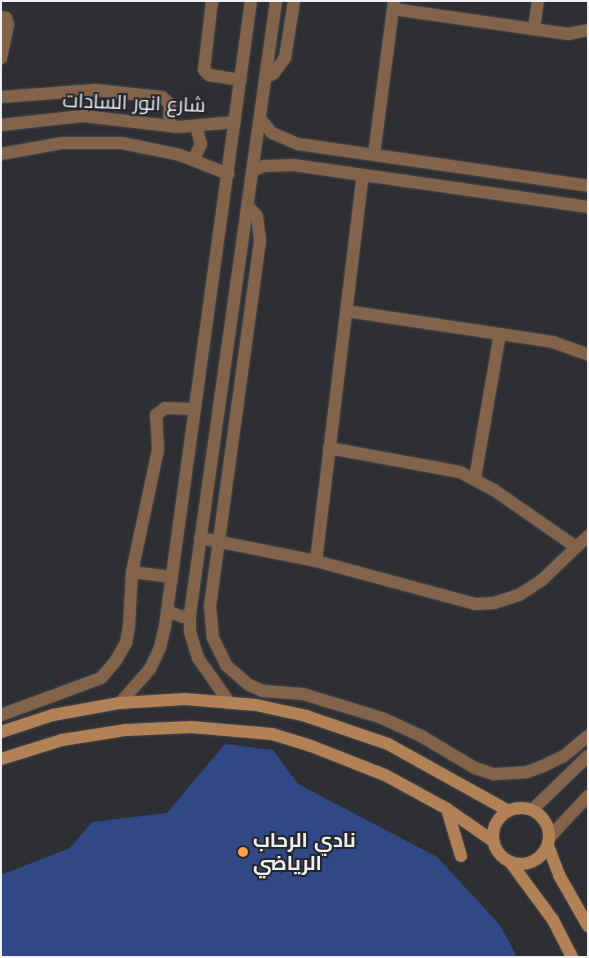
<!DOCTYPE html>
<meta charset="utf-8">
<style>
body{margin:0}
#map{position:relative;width:589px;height:958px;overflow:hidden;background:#2e2f33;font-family:Jost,Cairo,sans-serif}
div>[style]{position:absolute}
.green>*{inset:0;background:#314886}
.roads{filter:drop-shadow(0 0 1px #494a4e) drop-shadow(0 0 1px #494a4e)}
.street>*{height:12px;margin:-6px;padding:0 6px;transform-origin:6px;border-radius:6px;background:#83644a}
.secondary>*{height:12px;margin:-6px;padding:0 6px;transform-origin:6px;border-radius:6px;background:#b28156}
.secondary>.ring{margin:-6px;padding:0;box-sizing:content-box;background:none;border:12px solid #b28156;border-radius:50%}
.dots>*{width:14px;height:14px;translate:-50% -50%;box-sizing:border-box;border:2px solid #242629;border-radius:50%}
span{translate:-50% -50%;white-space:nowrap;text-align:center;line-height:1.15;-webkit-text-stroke:4px #242629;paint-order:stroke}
.street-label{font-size:20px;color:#eff0f3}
.poi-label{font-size:20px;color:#eff0f3;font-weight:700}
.left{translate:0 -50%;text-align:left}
.frame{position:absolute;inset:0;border:2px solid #eff0f3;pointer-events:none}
</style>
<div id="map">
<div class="green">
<i style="clip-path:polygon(225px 744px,273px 750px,298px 784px,437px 857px,500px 925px,517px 957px,1px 957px,1px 875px,70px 848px,92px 822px,167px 813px)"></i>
</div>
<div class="roads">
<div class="street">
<i style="left:212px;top:1px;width:69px;rotate:96.6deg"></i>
<i style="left:204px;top:70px;width:7px;rotate:45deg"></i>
<i style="left:209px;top:75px;width:32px;rotate:9deg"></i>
<i style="left:393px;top:9px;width:177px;rotate:8.1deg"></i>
<i style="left:568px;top:34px;width:20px;rotate:-11deg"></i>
<i style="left:1px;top:17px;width:5px;rotate:11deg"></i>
<i style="left:6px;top:18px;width:7px;rotate:74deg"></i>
<i style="left:8px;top:25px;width:34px;rotate:102deg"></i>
<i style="left:534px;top:29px;width:28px;rotate:-82deg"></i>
<i style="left:265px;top:78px;width:10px;rotate:-29deg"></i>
<i style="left:274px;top:73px;width:19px;rotate:-54deg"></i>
<i style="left:285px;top:58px;width:58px;rotate:-81deg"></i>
<i style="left:1px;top:97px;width:94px;rotate:-4.3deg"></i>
<i style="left:95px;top:90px;width:67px;rotate:6deg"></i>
<i style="left:162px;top:97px;width:11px;rotate:41deg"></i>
<i style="left:170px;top:104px;width:22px;rotate:93deg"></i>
<i style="left:260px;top:119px;width:18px;rotate:49deg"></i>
<i style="left:272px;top:133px;width:28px;rotate:23deg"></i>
<i style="left:298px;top:144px;width:293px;rotate:8.2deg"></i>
<i style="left:1px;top:125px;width:82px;rotate:-6.3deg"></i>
<i style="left:83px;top:116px;width:96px;rotate:6.6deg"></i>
<i style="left:178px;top:127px;width:57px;rotate:-5deg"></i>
<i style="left:1px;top:154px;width:62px;rotate:-10.2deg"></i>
<i style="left:62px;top:143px;width:60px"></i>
<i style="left:122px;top:143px;width:59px;rotate:11.7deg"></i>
<i style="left:180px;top:155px;width:52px;rotate:21.6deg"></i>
<i style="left:374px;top:155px;width:155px;rotate:-82.6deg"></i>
<i style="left:193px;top:160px;width:18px;rotate:-63deg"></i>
<i style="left:201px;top:144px;width:18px;rotate:-106deg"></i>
<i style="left:253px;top:170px;width:12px;rotate:-20deg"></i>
<i style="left:264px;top:166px;width:29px;rotate:-2deg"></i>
<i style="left:293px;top:165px;width:298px;rotate:8.1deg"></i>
<i style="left:248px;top:206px;width:13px;rotate:48deg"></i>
<i style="left:257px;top:216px;width:25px;rotate:83deg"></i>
<i style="left:260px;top:241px;width:367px;rotate:97.8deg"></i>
<i style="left:210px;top:605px;width:33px;rotate:85deg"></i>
<i style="left:213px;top:638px;width:30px;rotate:64deg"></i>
<i style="left:226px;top:665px;width:30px;rotate:41deg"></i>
<i style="left:249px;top:685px;width:15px;rotate:23deg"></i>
<i style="left:263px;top:691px;width:40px;rotate:4.3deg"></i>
<i style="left:303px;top:694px;width:83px;rotate:16.9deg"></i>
<i style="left:382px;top:718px;width:43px;rotate:24.8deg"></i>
<i style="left:421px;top:736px;width:63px;rotate:30.7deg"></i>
<i style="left:475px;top:768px;width:20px;rotate:18deg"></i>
<i style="left:494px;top:774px;width:33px;rotate:-3deg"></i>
<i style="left:527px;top:772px;width:15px;rotate:-20deg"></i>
<i style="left:541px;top:767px;width:25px;rotate:-26deg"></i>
<i style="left:564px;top:756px;width:31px;rotate:-40deg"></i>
<i style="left:346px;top:311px;width:209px;rotate:8.5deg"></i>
<i style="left:553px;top:342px;width:37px;rotate:20deg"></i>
<i style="left:329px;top:448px;width:133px;rotate:10.4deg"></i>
<i style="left:460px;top:472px;width:38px;rotate:28deg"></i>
<i style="left:494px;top:490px;width:100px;rotate:34.8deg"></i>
<i style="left:475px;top:478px;width:146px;rotate:-80.2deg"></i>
<i style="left:200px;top:538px;width:118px;rotate:11.2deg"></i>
<i style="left:316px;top:561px;width:165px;rotate:15.1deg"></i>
<i style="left:475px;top:604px;width:19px;rotate:-3deg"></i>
<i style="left:494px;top:603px;width:26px;rotate:-18deg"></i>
<i style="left:519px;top:595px;width:27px;rotate:-33deg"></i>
<i style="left:542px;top:580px;width:64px;rotate:-43.7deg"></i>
<i style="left:316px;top:561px;width:389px;rotate:-83.1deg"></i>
<i style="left:132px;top:572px;width:40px;rotate:7.1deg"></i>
<i style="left:167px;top:611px;width:17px;rotate:21deg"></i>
<i style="left:183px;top:617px;width:8px;rotate:-23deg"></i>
<i style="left:229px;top:702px;width:54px;rotate:-125.2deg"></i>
<i style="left:198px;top:658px;width:27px;rotate:-107deg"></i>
<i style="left:190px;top:632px;width:18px;rotate:-90deg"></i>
<i style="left:190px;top:614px;width:619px;rotate:-82.01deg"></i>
<i style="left:120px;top:703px;width:45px;rotate:-48.6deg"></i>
<i style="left:150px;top:669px;width:23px;rotate:-65deg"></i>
<i style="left:160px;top:648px;width:23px;rotate:-77deg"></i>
<i style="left:165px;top:626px;width:631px;rotate:-82.17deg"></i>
<i style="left:1px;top:715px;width:107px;rotate:-20.3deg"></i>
<i style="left:101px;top:678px;width:21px;rotate:-49deg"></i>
<i style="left:115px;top:662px;width:22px;rotate:-60deg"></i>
<i style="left:126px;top:643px;width:17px;rotate:-80deg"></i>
<i style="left:129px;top:626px;width:54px;rotate:-86.8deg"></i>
<i style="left:132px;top:572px;width:125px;rotate:-78deg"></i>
<i style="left:158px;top:450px;width:35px;rotate:-93deg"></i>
<i style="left:156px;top:415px;width:11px;rotate:-38deg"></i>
<i style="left:165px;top:408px;width:30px;rotate:2deg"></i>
<i style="left:532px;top:810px;width:78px;rotate:-44deg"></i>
<i style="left:549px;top:838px;width:57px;rotate:-47.1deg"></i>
</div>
<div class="secondary">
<i style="left:1px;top:732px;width:55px;rotate:-18.1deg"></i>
<i style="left:53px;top:715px;width:68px;rotate:-10.2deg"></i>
<i style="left:120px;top:703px;width:65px;rotate:-3.5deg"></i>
<i style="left:185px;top:699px;width:71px;rotate:4.8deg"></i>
<i style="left:256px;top:705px;width:51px;rotate:12.4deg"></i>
<i style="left:306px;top:716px;width:87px;rotate:18.9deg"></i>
<i style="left:388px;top:744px;width:138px;rotate:29deg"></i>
<i style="left:1px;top:759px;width:64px;rotate:-17.3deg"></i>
<i style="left:62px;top:740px;width:65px;rotate:-8.9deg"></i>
<i style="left:126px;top:730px;width:65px;rotate:-2.6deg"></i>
<i style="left:191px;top:727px;width:81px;rotate:4.9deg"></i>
<i style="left:272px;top:734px;width:41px;rotate:17.1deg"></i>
<i style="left:311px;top:746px;width:79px;rotate:21.4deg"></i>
<i style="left:385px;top:775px;width:71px;rotate:28.7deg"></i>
<i style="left:447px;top:809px;width:56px;rotate:34.8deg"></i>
<i class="ring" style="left:493px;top:808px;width:44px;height:44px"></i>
<i style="left:447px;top:809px;width:49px;rotate:73.4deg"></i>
<i style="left:548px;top:846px;width:31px;rotate:69deg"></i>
<i style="left:559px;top:875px;width:59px;rotate:60.4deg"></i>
<i style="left:511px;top:863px;width:71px;rotate:53.6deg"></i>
<i style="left:553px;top:920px;width:42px;rotate:62.8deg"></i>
</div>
</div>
<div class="dots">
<i style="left:243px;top:852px;background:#f9a04c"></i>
</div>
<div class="street-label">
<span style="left:134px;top:103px;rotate:2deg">شارع انور السادات</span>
</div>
<div class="poi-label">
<span class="left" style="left:253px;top:852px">نادي الرحاب<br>الرياضي</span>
</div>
<div class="frame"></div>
</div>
